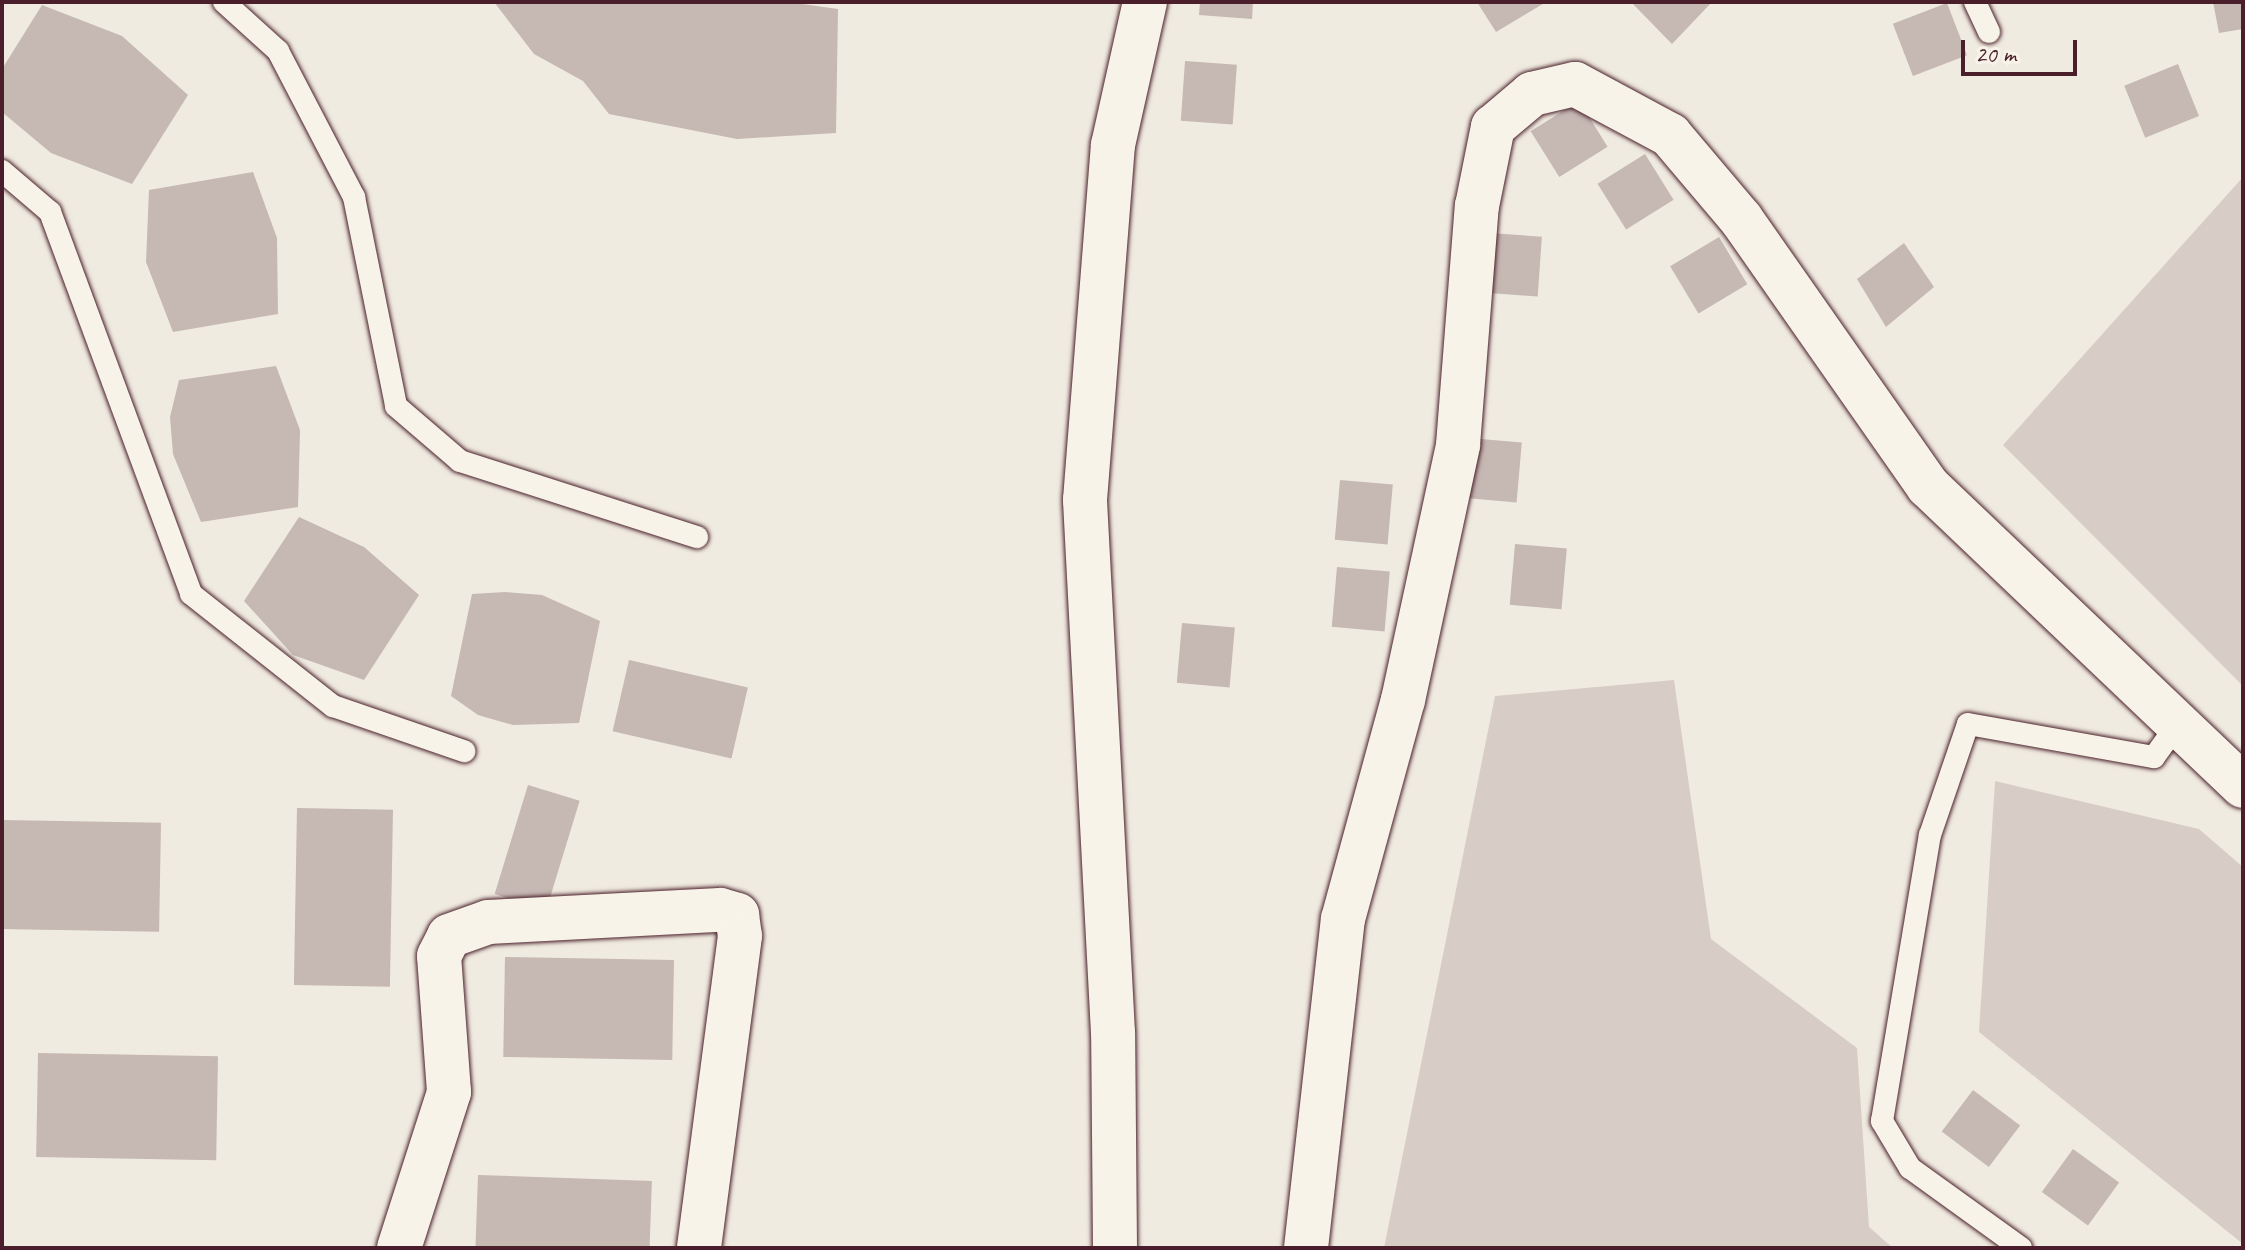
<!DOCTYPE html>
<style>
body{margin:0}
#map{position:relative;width:2245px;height:1250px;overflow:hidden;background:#f0ebe0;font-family:Caveat,sans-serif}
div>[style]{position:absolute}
.green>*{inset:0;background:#d8cdc6}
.building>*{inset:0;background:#c6b8b3;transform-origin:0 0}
.roads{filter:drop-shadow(0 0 2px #4a1f2b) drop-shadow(0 0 2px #4a1f2b)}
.service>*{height:22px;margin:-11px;padding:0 11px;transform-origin:11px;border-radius:11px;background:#f7f3e8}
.minor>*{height:44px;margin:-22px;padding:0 22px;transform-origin:22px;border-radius:22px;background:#f7f3e8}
span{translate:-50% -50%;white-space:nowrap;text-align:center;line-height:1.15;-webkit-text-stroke:7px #f7f3e8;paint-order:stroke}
.frame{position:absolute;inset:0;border:4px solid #4a1f2b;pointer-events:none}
.scale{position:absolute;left:1961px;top:40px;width:116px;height:36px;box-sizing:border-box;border:4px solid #4a1f2b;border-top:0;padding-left:10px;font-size:24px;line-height:28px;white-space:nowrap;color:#4a1f2b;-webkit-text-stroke:6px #f7f3e8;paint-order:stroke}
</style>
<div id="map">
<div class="green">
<i style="clip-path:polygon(2243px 177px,2243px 686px,2003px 445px)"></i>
<i style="clip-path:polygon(1674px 680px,1711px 939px,1857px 1048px,1869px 1227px,1893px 1248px,1384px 1248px,1495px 696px)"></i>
<i style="clip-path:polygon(1995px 781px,2199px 829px,2243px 867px,2243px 1244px,1979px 1032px)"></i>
</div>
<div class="building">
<i style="clip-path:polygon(494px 2px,788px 2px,838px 9px,836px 133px,737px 139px,609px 114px,583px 81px,534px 54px)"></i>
<i style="clip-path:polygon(1200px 2px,1253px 2px,1252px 19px,1199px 15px)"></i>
<i style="clip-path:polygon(1477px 2px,1546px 2px,1496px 32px)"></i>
<i style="clip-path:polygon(1631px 2px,1712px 2px,1672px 44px)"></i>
<i style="clip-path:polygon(2213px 2px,2243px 2px,2243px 29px,2219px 33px)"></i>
<i style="left:1947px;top:3px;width:56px;height:58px;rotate:69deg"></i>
<i style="clip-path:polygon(42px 5px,122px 36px,188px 95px,132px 184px,51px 153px,2px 112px,2px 69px)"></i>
<i style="left:1185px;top:61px;width:52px;height:60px;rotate:4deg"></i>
<i style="left:2178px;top:64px;width:56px;height:58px;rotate:68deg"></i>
<i style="left:1579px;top:101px;width:54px;height:57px;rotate:58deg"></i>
<i style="left:1645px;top:154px;width:54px;height:56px;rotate:58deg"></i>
<i style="clip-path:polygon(253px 172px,277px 238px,278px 314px,173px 332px,146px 262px,149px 190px)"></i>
<i style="left:1490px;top:233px;width:52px;height:60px;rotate:4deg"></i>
<i style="left:1719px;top:237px;width:55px;height:57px;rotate:59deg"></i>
<i style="clip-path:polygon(1904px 243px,1934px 287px,1886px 327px,1857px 279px)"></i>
<i style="clip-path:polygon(276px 366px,300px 430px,298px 507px,201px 522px,173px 454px,170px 417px,179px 380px)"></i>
<i style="left:1469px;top:438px;width:53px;height:60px;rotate:5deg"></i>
<i style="left:1340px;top:480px;width:53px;height:60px;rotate:5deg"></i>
<i style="clip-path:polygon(299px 517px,364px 547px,419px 595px,364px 680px,293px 655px,244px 601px)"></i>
<i style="left:1515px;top:544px;width:52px;height:61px;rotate:5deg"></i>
<i style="left:1337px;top:567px;width:53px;height:60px;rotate:5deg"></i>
<i style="clip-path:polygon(505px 592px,542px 595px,600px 621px,579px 723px,513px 725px,478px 715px,451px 696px,472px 594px)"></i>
<i style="left:1182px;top:623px;width:53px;height:60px;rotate:5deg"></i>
<i style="left:629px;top:660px;width:122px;height:73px;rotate:13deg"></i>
<i style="left:528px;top:785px;width:54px;height:114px;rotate:17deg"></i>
<i style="left:297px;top:808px;width:96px;height:177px;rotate:1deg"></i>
<i style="left:2px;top:820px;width:159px;height:109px;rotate:1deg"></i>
<i style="left:505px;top:957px;width:169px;height:100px;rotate:1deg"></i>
<i style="left:38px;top:1053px;width:180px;height:104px;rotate:1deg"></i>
<i style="left:1973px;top:1090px;width:59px;height:52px;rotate:37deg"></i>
<i style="left:2073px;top:1149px;width:57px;height:53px;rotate:36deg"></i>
<i style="left:478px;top:1175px;width:174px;height:73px;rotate:2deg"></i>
</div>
<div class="roads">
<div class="service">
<i style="left:224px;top:2px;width:73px;rotate:42.2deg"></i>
<i style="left:278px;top:51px;width:165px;rotate:62.5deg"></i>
<i style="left:354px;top:197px;width:213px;rotate:78.6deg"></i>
<i style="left:396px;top:406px;width:84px;rotate:40.7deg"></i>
<i style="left:460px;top:461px;width:249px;rotate:17.8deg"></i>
<i style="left:1975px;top:2px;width:33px;rotate:65deg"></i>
<i style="left:2px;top:171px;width:63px;rotate:40.5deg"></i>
<i style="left:50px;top:212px;width:407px;rotate:69.7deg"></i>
<i style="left:191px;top:594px;width:181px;rotate:38.3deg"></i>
<i style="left:333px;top:706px;width:139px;rotate:19deg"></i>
<i style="left:2021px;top:1248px;width:137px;rotate:-144.2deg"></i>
<i style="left:1910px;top:1168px;width:55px;rotate:-120.8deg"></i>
<i style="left:1882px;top:1121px;width:290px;rotate:-80.5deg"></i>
<i style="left:1930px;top:835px;width:117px;rotate:-71.1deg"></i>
<i style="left:1968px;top:724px;width:189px;rotate:10.1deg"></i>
<i style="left:2154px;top:757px;width:37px;rotate:-54deg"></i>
</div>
<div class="minor">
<i style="left:399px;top:1248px;width:164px;rotate:-72.2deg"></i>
<i style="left:449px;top:1092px;width:136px;rotate:-94.2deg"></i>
<i style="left:439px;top:956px;width:22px;rotate:-63deg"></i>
<i style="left:449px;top:936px;width:41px;rotate:-19.7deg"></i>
<i style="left:488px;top:922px;width:232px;rotate:-3deg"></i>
<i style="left:720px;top:910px;width:18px;rotate:16deg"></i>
<i style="left:737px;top:915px;width:21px;rotate:82deg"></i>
<i style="left:740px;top:936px;width:315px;rotate:97.5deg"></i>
<i style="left:1115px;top:1248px;width:215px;rotate:-90.5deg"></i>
<i style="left:1113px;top:1033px;width:534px;rotate:-93.01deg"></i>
<i style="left:1085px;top:500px;width:356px;rotate:-85.5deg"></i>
<i style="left:1113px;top:145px;width:147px;rotate:-77.4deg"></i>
<i style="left:1306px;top:1248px;width:331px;rotate:-83.6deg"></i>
<i style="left:1343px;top:919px;width:227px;rotate:-74.7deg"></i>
<i style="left:1403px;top:700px;width:261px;rotate:-77.8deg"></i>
<i style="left:1458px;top:445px;width:240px;rotate:-85.5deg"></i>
<i style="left:1477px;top:206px;width:81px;rotate:-78.6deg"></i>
<i style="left:1493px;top:127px;width:51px;rotate:-40.2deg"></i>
<i style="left:1532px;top:94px;width:44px;rotate:-13.1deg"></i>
<i style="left:1575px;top:84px;width:108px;rotate:28.2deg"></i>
<i style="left:1670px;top:135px;width:110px;rotate:49.8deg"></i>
<i style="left:1741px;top:219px;width:326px;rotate:55deg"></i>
<i style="left:1928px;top:486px;width:435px;rotate:43.6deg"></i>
</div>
</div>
<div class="frame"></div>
<div class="scale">20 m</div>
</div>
